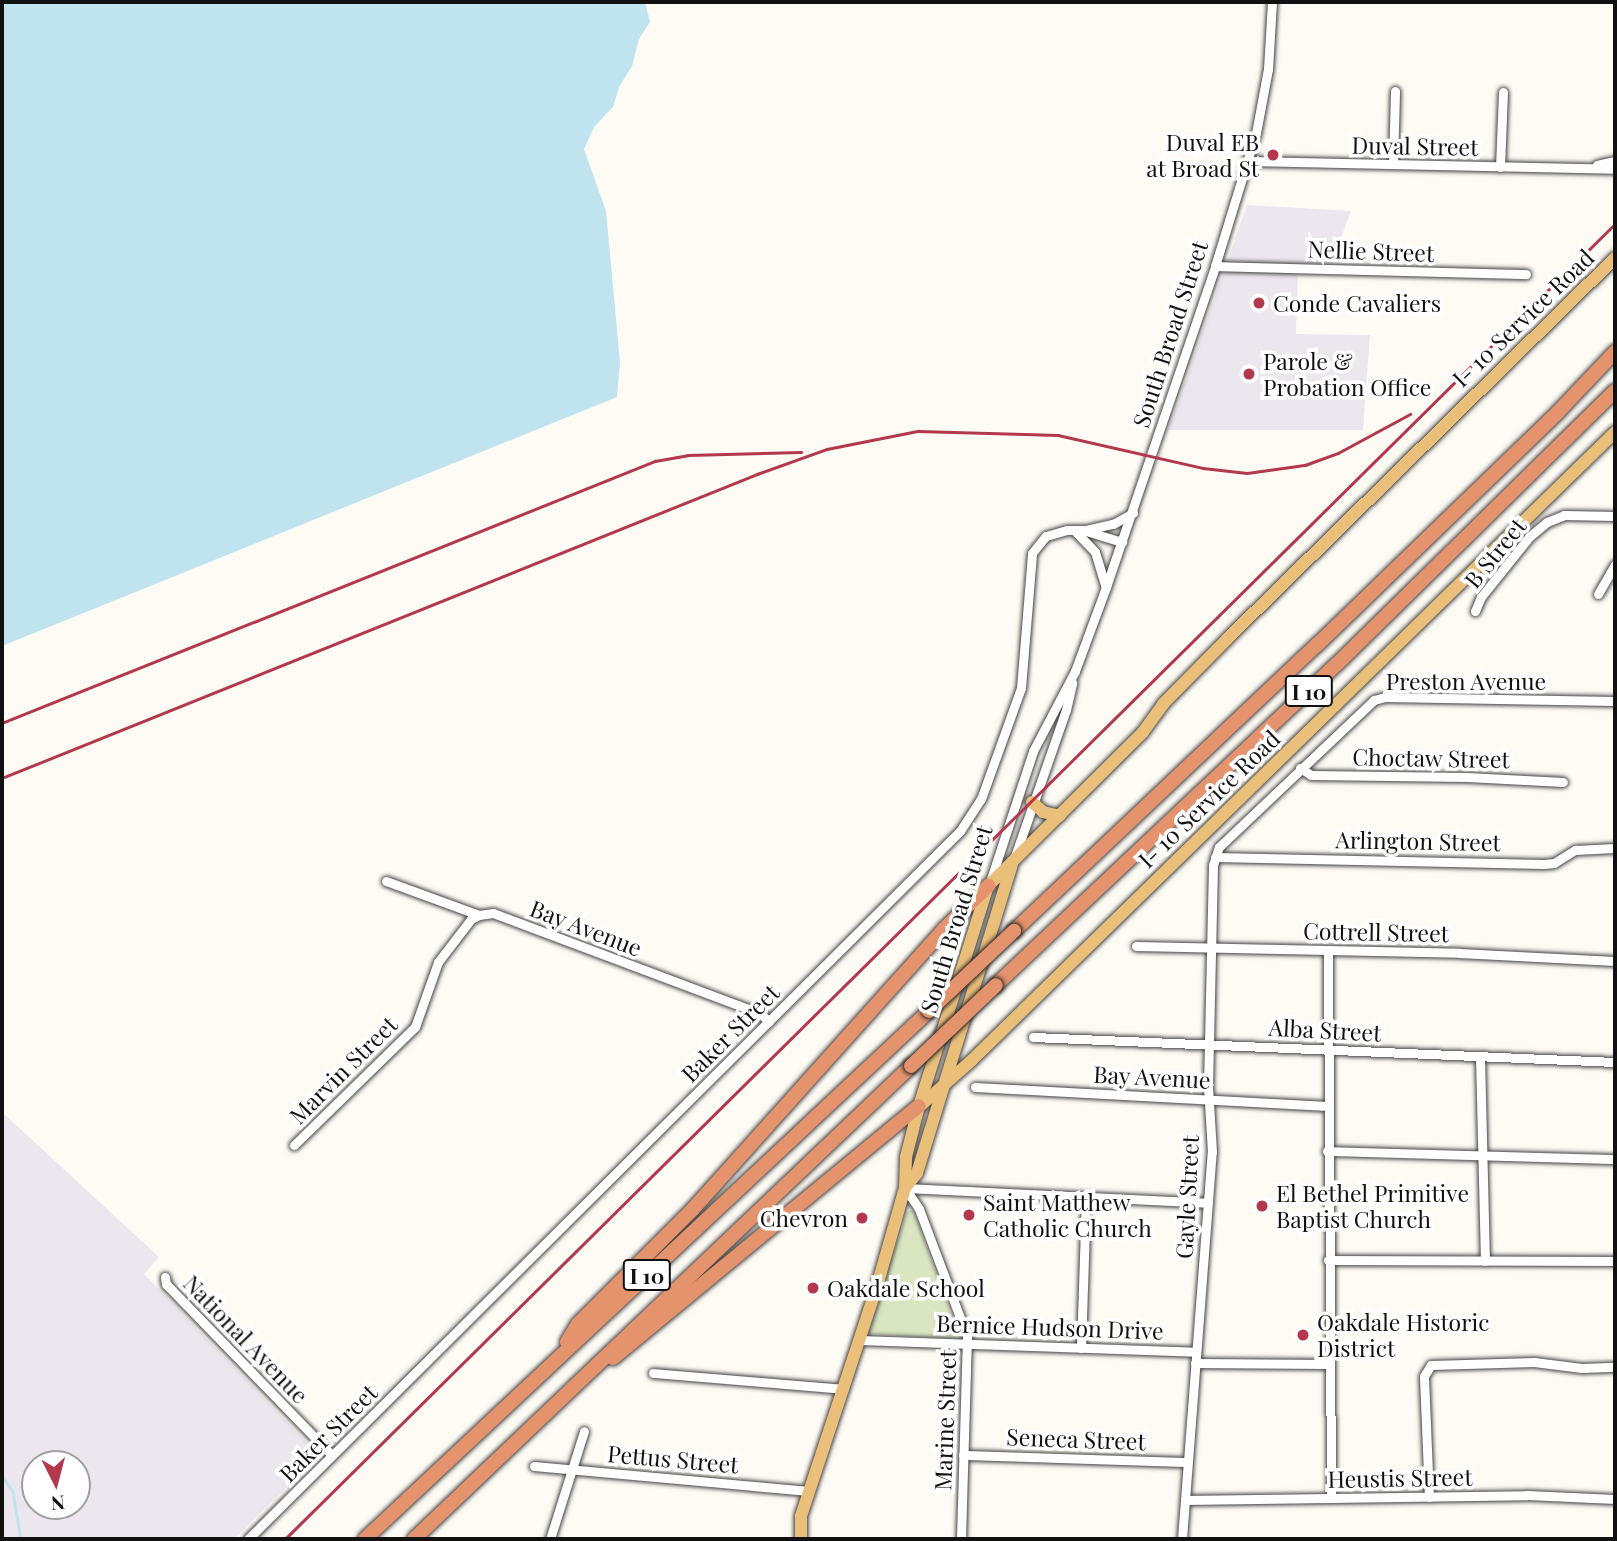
<!DOCTYPE html>
<style>
body{margin:0}
#map{position:relative;width:1617px;height:1541px;overflow:hidden;background:#fefbf5;font-family:"Playfair Display",serif}
div>[style]{position:absolute}
.industrial>*{inset:0;background:#ece7ee}
.green>*{inset:0;background:#d9e6c1}
.water>*{inset:0;background:#bfe4f0}
.stream>*{height:2.5px;margin:-1.25px;padding:0 1.25px;transform-origin:1.25px;border-radius:1.25px;background:#bfe4f0}
.roads{filter:drop-shadow(0 0 2px #444) drop-shadow(0 0 2px #444)}
.minor>*{height:9px;margin:-4.5px;padding:0 4.5px;transform-origin:4.5px;border-radius:4.5px;background:#fff}
.major>*{height:12px;margin:-6px;padding:0 6px;transform-origin:6px;border-radius:6px;background:#eabf7a}
.highway>*{height:14px;margin:-7px;padding:0 7px;transform-origin:7px;border-radius:7px;background:#e5936d}
.rail>*{height:2.5px;margin:-1.25px;padding:0 1.25px;transform-origin:1.25px;border-radius:1.25px;background:#b3374d}
.bridges{filter:drop-shadow(0 0 2px #222) drop-shadow(0 0 2px #222)}
.highway-bridge>*{height:14px;margin:-7px;padding:0 7px;transform-origin:7px;border-radius:7px;background:#e5936d}
.dots>*{width:19px;height:19px;translate:-50% -50%;box-sizing:border-box;border:4px solid #fff;border-radius:50%}
span{translate:-50% -50%;white-space:nowrap;text-align:center;line-height:1.15;-webkit-text-stroke:7px #fff;paint-order:stroke}
.shield-label span{padding:2px 5px;background:#fff;border:2px solid;border-radius:5px;-webkit-text-stroke-width:0}
.shield-label{font-size:21px;color:#111;font-weight:700}
.poi-label{font-size:23px;color:#111}
.right{translate:-100% -50%;text-align:right}
.left{translate:0 -50%;text-align:left}
.street-label{font-size:23px;color:#111}
.frame{position:absolute;inset:0;border:4px solid #111;pointer-events:none}
.north{position:absolute;left:21px;top:1450px;width:70px;height:70px;box-sizing:border-box;background:#fff;border:2px solid #a0a0a0;border-radius:50%;rotate:174deg;font-size:19px;font-weight:700;line-height:28px;text-align:center;color:#111}
.north::after{content:'';display:block;margin:auto;width:24px;height:32px;background:#b3374d;clip-path:polygon(50% 0,100% 100%,50% 72%,0 100%)}
</style>
<div id="map">
<div class="industrial">
<i style="clip-path:polygon(1247px 205px,1351px 211px,1328px 273px,1298px 273px,1296px 334px,1370px 335px,1363px 430px,1168px 430px)"></i>
<i style="clip-path:polygon(evenodd,2px 1112px,159px 1257px,144px 1274px,319px 1455px,234px 1539px,2px 1539px,2px 1112px,35px 1464px,77px 1464px,77px 1506px,35px 1506px,35px 1464px)"></i>
</div>
<div class="green">
<i style="clip-path:polygon(911px 1210px,914px 1212px,960px 1339px,868px 1334px,907px 1212px)"></i>
</div>
<div class="water">
<i style="clip-path:polygon(2px 2px,645px 2px,650px 22px,639px 39px,632px 66px,619px 87px,613px 107px,594px 127px,584px 149px,606px 211px,620px 362px,617px 397px,2px 646px)"></i>
</div>
<div class="stream">
<i style="left:2px;top:1475px;width:20px;rotate:57deg"></i>
<i style="left:13px;top:1492px;width:48px;rotate:80.3deg"></i>
</div>
<div class="roads">
<div class="minor">
<i style="left:1248px;top:161px;width:367px;rotate:1.2deg"></i>
<i style="left:1393px;top:164px;width:73px;rotate:-88.4deg"></i>
<i style="left:1597px;top:165px;width:18px;rotate:-13deg"></i>
<i style="left:1500px;top:167px;width:75px;rotate:-87.7deg"></i>
<i style="left:1215px;top:266px;width:311px;rotate:1.5deg"></i>
<i style="left:1074px;top:530px;width:30px;rotate:46deg"></i>
<i style="left:1095px;top:552px;width:37px;rotate:73deg"></i>
<i style="left:1086px;top:530px;width:28px;rotate:-13deg"></i>
<i style="left:1113px;top:524px;width:23px;rotate:-29deg"></i>
<i style="left:1598px;top:594px;width:34px;rotate:-60deg"></i>
<i style="left:1475px;top:611px;width:15px;rotate:-67deg"></i>
<i style="left:1481px;top:597px;width:77px;rotate:-51.3deg"></i>
<i style="left:1529px;top:537px;width:23px;rotate:-40deg"></i>
<i style="left:1547px;top:522px;width:18px;rotate:-22deg"></i>
<i style="left:1564px;top:515px;width:51px;rotate:1.1deg"></i>
<i style="left:1300px;top:768px;width:13px;rotate:32deg"></i>
<i style="left:1311px;top:775px;width:156px;rotate:0.7deg"></i>
<i style="left:1467px;top:777px;width:96px;rotate:3deg"></i>
<i style="left:1215px;top:857px;width:329px;rotate:1.2deg"></i>
<i style="left:1544px;top:864px;width:10px;rotate:-6deg"></i>
<i style="left:1554px;top:863px;width:25px;rotate:-32deg"></i>
<i style="left:1575px;top:850px;width:40px;rotate:-2.9deg"></i>
<i style="left:1014px;top:859px;width:158px;rotate:-70.8deg"></i>
<i style="left:1066px;top:710px;width:28px;rotate:-77deg"></i>
<i style="left:386px;top:881px;width:99px;rotate:20.1deg"></i>
<i style="left:479px;top:915px;width:14px;rotate:-8deg"></i>
<i style="left:493px;top:913px;width:286px;rotate:20.6deg"></i>
<i style="left:761px;top:1014px;width:11px;rotate:45deg"></i>
<i style="left:989px;top:885px;width:141px;rotate:-71.8deg"></i>
<i style="left:1033px;top:751px;width:90px;rotate:-62.3deg"></i>
<i style="left:1075px;top:671px;width:90px;rotate:-69.7deg"></i>
<i style="left:1106px;top:587px;width:339px;rotate:-71.2deg"></i>
<i style="left:1215px;top:266px;width:139px;rotate:-72.9deg"></i>
<i style="left:1256px;top:133px;width:65px;rotate:-79.4deg"></i>
<i style="left:1268px;top:69px;width:67px;rotate:-86.6deg"></i>
<i style="left:1136px;top:946px;width:323px;rotate:1.2deg"></i>
<i style="left:1459px;top:953px;width:156px;rotate:2.9deg"></i>
<i style="left:1328px;top:951px;width:547px;rotate:89.69deg"></i>
<i style="left:1033px;top:1037px;width:583px;rotate:2.46deg"></i>
<i style="left:1480px;top:1057px;width:204px;rotate:88.6deg"></i>
<i style="left:975px;top:1087px;width:353px;rotate:3.1deg"></i>
<i style="left:294px;top:1145px;width:169px;rotate:-44.3deg"></i>
<i style="left:415px;top:1027px;width:69px;rotate:-70.5deg"></i>
<i style="left:438px;top:962px;width:54px;rotate:-52.5deg"></i>
<i style="left:471px;top:919px;width:9px;rotate:-27deg"></i>
<i style="left:1327px;top:1151px;width:288px;rotate:1.6deg"></i>
<i style="left:905px;top:1188px;width:25px;rotate:56deg"></i>
<i style="left:919px;top:1209px;width:136px;rotate:69.3deg"></i>
<i style="left:967px;top:1336px;width:203px;rotate:91.7deg"></i>
<i style="left:905px;top:1188px;width:303px;rotate:2.8deg"></i>
<i style="left:1328px;top:1260px;width:287px;rotate:0.2deg"></i>
<i style="left:165px;top:1277px;width:7px;rotate:82deg"></i>
<i style="left:166px;top:1284px;width:238px;rotate:45.9deg"></i>
<i style="left:860px;top:1340px;width:336px;rotate:2deg"></i>
<i style="left:1081px;top:1348px;width:150px;rotate:-88.1deg"></i>
<i style="left:1195px;top:1363px;width:134px;rotate:0.4deg"></i>
<i style="left:653px;top:1373px;width:191px;rotate:4.8deg"></i>
<i style="left:963px;top:1455px;width:224px;rotate:1.8deg"></i>
<i style="left:534px;top:1466px;width:276px;rotate:5.2deg"></i>
<i style="left:1429px;top:1497px;width:121px;rotate:-92.4deg"></i>
<i style="left:1424px;top:1376px;width:13px;rotate:-58deg"></i>
<i style="left:1431px;top:1365px;width:103px;rotate:-1.7deg"></i>
<i style="left:1534px;top:1362px;width:48px;rotate:7.1deg"></i>
<i style="left:1582px;top:1368px;width:33px;rotate:-2deg"></i>
<i style="left:1185px;top:1500px;width:342px;rotate:-0.8deg"></i>
<i style="left:1527px;top:1495px;width:88px;rotate:2.6deg"></i>
<i style="left:248px;top:1539px;width:1004px;rotate:-44.84deg"></i>
<i style="left:960px;top:831px;width:38px;rotate:-57deg"></i>
<i style="left:981px;top:799px;width:118px;rotate:-70.2deg"></i>
<i style="left:1021px;top:688px;width:135px;rotate:-85.3deg"></i>
<i style="left:1032px;top:553px;width:22px;rotate:-51deg"></i>
<i style="left:1046px;top:536px;width:22px;rotate:-16deg"></i>
<i style="left:1067px;top:530px;width:16px"></i>
<i style="left:1083px;top:530px;width:41px;rotate:17.1deg"></i>
<i style="left:550px;top:1539px;width:113px;rotate:-72.5deg"></i>
<i style="left:1182px;top:1539px;width:388px;rotate:-85.6deg"></i>
<i style="left:1212px;top:1152px;width:66px;rotate:-93.5deg"></i>
<i style="left:1208px;top:1086px;width:221px;rotate:-88.7deg"></i>
<i style="left:1213px;top:865px;width:19px;rotate:-72deg"></i>
<i style="left:1219px;top:847px;width:214px;rotate:-43.5deg"></i>
<i style="left:1374px;top:700px;width:11px;rotate:-15deg"></i>
<i style="left:1385px;top:697px;width:230px;rotate:1deg"></i>
</div>
<div class="major">
<i style="left:1032px;top:802px;width:15px;rotate:42deg"></i>
<i style="left:1043px;top:812px;width:17px;rotate:13deg"></i>
<i style="left:920px;top:1106px;width:68px;rotate:-41.4deg"></i>
<i style="left:971px;top:1061px;width:900px;rotate:-44.32deg"></i>
<i style="left:905px;top:1188px;width:19px;rotate:-51deg"></i>
<i style="left:917px;top:1173px;width:323px;rotate:-72.9deg"></i>
<i style="left:801px;top:1539px;width:23px;rotate:-90deg"></i>
<i style="left:801px;top:1516px;width:242px;rotate:-71.7deg"></i>
<i style="left:877px;top:1286px;width:102px;rotate:-74.1deg"></i>
<i style="left:905px;top:1188px;width:31px;rotate:-88deg"></i>
<i style="left:906px;top:1157px;width:53px;rotate:-75.7deg"></i>
<i style="left:919px;top:1106px;width:231px;rotate:-72.6deg"></i>
<i style="left:988px;top:886px;width:218px;rotate:-44.8deg"></i>
<i style="left:1143px;top:732px;width:34px;rotate:-54deg"></i>
<i style="left:1163px;top:704px;width:91px;rotate:-45.4deg"></i>
<i style="left:1227px;top:639px;width:544px;rotate:-44.48deg"></i>
</div>
<div class="highway">
<i style="left:1014px;top:931px;width:418px;rotate:-43.4deg"></i>
<i style="left:1318px;top:644px;width:334px;rotate:-44deg"></i>
<i style="left:1558px;top:412px;width:83px;rotate:-46.5deg"></i>
<i style="left:996px;top:985px;width:468px;rotate:-43.3deg"></i>
<i style="left:1337px;top:664px;width:390px;rotate:-44.5deg"></i>
<i style="left:567px;top:1342px;width:21px;rotate:-59deg"></i>
<i style="left:578px;top:1324px;width:163px;rotate:-45deg"></i>
<i style="left:693px;top:1209px;width:376px;rotate:-48.1deg"></i>
<i style="left:944px;top:929px;width:62px;rotate:-44.3deg"></i>
<i style="left:613px;top:1358px;width:396px;rotate:-39.5deg"></i>
<i style="left:365px;top:1539px;width:773px;rotate:-43.11deg"></i>
<i style="left:414px;top:1539px;width:686px;rotate:-43.58deg"></i>
</div>
</div>
<div class="rail">
<i style="left:2px;top:723px;width:704px;rotate:-21.86deg"></i>
<i style="left:655px;top:461px;width:34px;rotate:-10deg"></i>
<i style="left:688px;top:455px;width:113px;rotate:-1.5deg"></i>
<i style="left:2px;top:778px;width:814px;rotate:-21.93deg"></i>
<i style="left:757px;top:474px;width:74px;rotate:-19.7deg"></i>
<i style="left:827px;top:449px;width:93px;rotate:-11.2deg"></i>
<i style="left:918px;top:431px;width:140px;rotate:1.6deg"></i>
<i style="left:1058px;top:435px;width:149px;rotate:12.8deg"></i>
<i style="left:1203px;top:468px;width:44px;rotate:6.5deg"></i>
<i style="left:1247px;top:473px;width:59px;rotate:-7.9deg"></i>
<i style="left:1305px;top:465px;width:35px;rotate:-20deg"></i>
<i style="left:1338px;top:453px;width:82px;rotate:-28.4deg"></i>
<i style="left:285px;top:1539px;width:1870px;rotate:-44.68deg"></i>
</div>
<div class="bridges">
<div class="highway-bridge">
<i style="left:929px;top:1011px;width:117px;rotate:-43.3deg"></i>
<i style="left:911px;top:1066px;width:117px;rotate:-43.6deg"></i>
</div>
</div>
<div class="dots">
<i style="left:1273px;top:155px;background:#b3374d"></i>
<i style="left:1259px;top:303px;background:#b3374d"></i>
<i style="left:1249px;top:374px;background:#b3374d"></i>
<i style="left:1262px;top:1206px;background:#b3374d"></i>
<i style="left:969px;top:1215px;background:#b3374d"></i>
<i style="left:862px;top:1218px;background:#b3374d"></i>
<i style="left:813px;top:1288px;background:#b3374d"></i>
<i style="left:1303px;top:1335px;background:#b3374d"></i>
</div>
<div class="shield-label">
<span style="left:1309px;top:691px">I 10</span>
<span style="left:647px;top:1275px">I 10</span>
</div>
<div class="poi-label">
<span class="right" style="left:1259px;top:155px">Duval EB<br>at Broad St</span>
<span class="left" style="left:1273px;top:303px">Conde Cavaliers</span>
<span class="left" style="left:1263px;top:374px">Parole &amp;<br>Probation Office</span>
<span class="left" style="left:1276px;top:1206px">El Bethel Primitive<br>Baptist Church</span>
<span class="left" style="left:983px;top:1215px">Saint Matthew<br>Catholic Church</span>
<span class="right" style="left:848px;top:1218px">Chevron</span>
<span class="left" style="left:827px;top:1288px">Oakdale School</span>
<span class="left" style="left:1317px;top:1335px">Oakdale Historic<br>District</span>
</div>
<div class="street-label">
<span style="left:1415px;top:146px;rotate:1deg">Duval Street</span>
<span style="left:1371px;top:251px;rotate:2deg">Nellie Street</span>
<span style="left:1523px;top:318px;rotate:-44deg">I- 10 Service Road</span>
<span style="left:1170px;top:334px;rotate:-72deg">South Broad Street</span>
<span style="left:1495px;top:553px;rotate:-51deg">B Street</span>
<span style="left:1466px;top:681px">Preston Avenue</span>
<span style="left:1431px;top:758px;rotate:1deg">Choctaw Street</span>
<span style="left:1209px;top:799px;rotate:-44deg">I- 10 Service Road</span>
<span style="left:1418px;top:841px;rotate:1deg">Arlington Street</span>
<span style="left:956px;top:919px;rotate:-73deg">South Broad Street</span>
<span style="left:586px;top:928px;rotate:21deg">Bay Avenue</span>
<span style="left:1376px;top:932px;rotate:1deg">Cottrell Street</span>
<span style="left:1325px;top:1030px;rotate:3deg">Alba Street</span>
<span style="left:730px;top:1033px;rotate:-45deg">Baker Street</span>
<span style="left:343px;top:1070px;rotate:-45deg">Marvin Street</span>
<span style="left:1152px;top:1077px;rotate:3deg">Bay Avenue</span>
<span style="left:1187px;top:1197px;rotate:-87deg">Gayle Street</span>
<span style="left:1050px;top:1327px;rotate:2deg">Bernice Hudson Drive</span>
<span style="left:246px;top:1339px;rotate:46deg">National Avenue</span>
<span style="left:945px;top:1420px;rotate:-88deg">Marine Street</span>
<span style="left:328px;top:1433px;rotate:-45deg">Baker Street</span>
<span style="left:1076px;top:1439px;rotate:2deg">Seneca Street</span>
<span style="left:673px;top:1459px;rotate:5deg">Pettus Street</span>
<span style="left:1400px;top:1478px;rotate:-1deg">Heustis Street</span>
</div>
<div class="frame"></div>
<div class="north">N</div>
</div>
